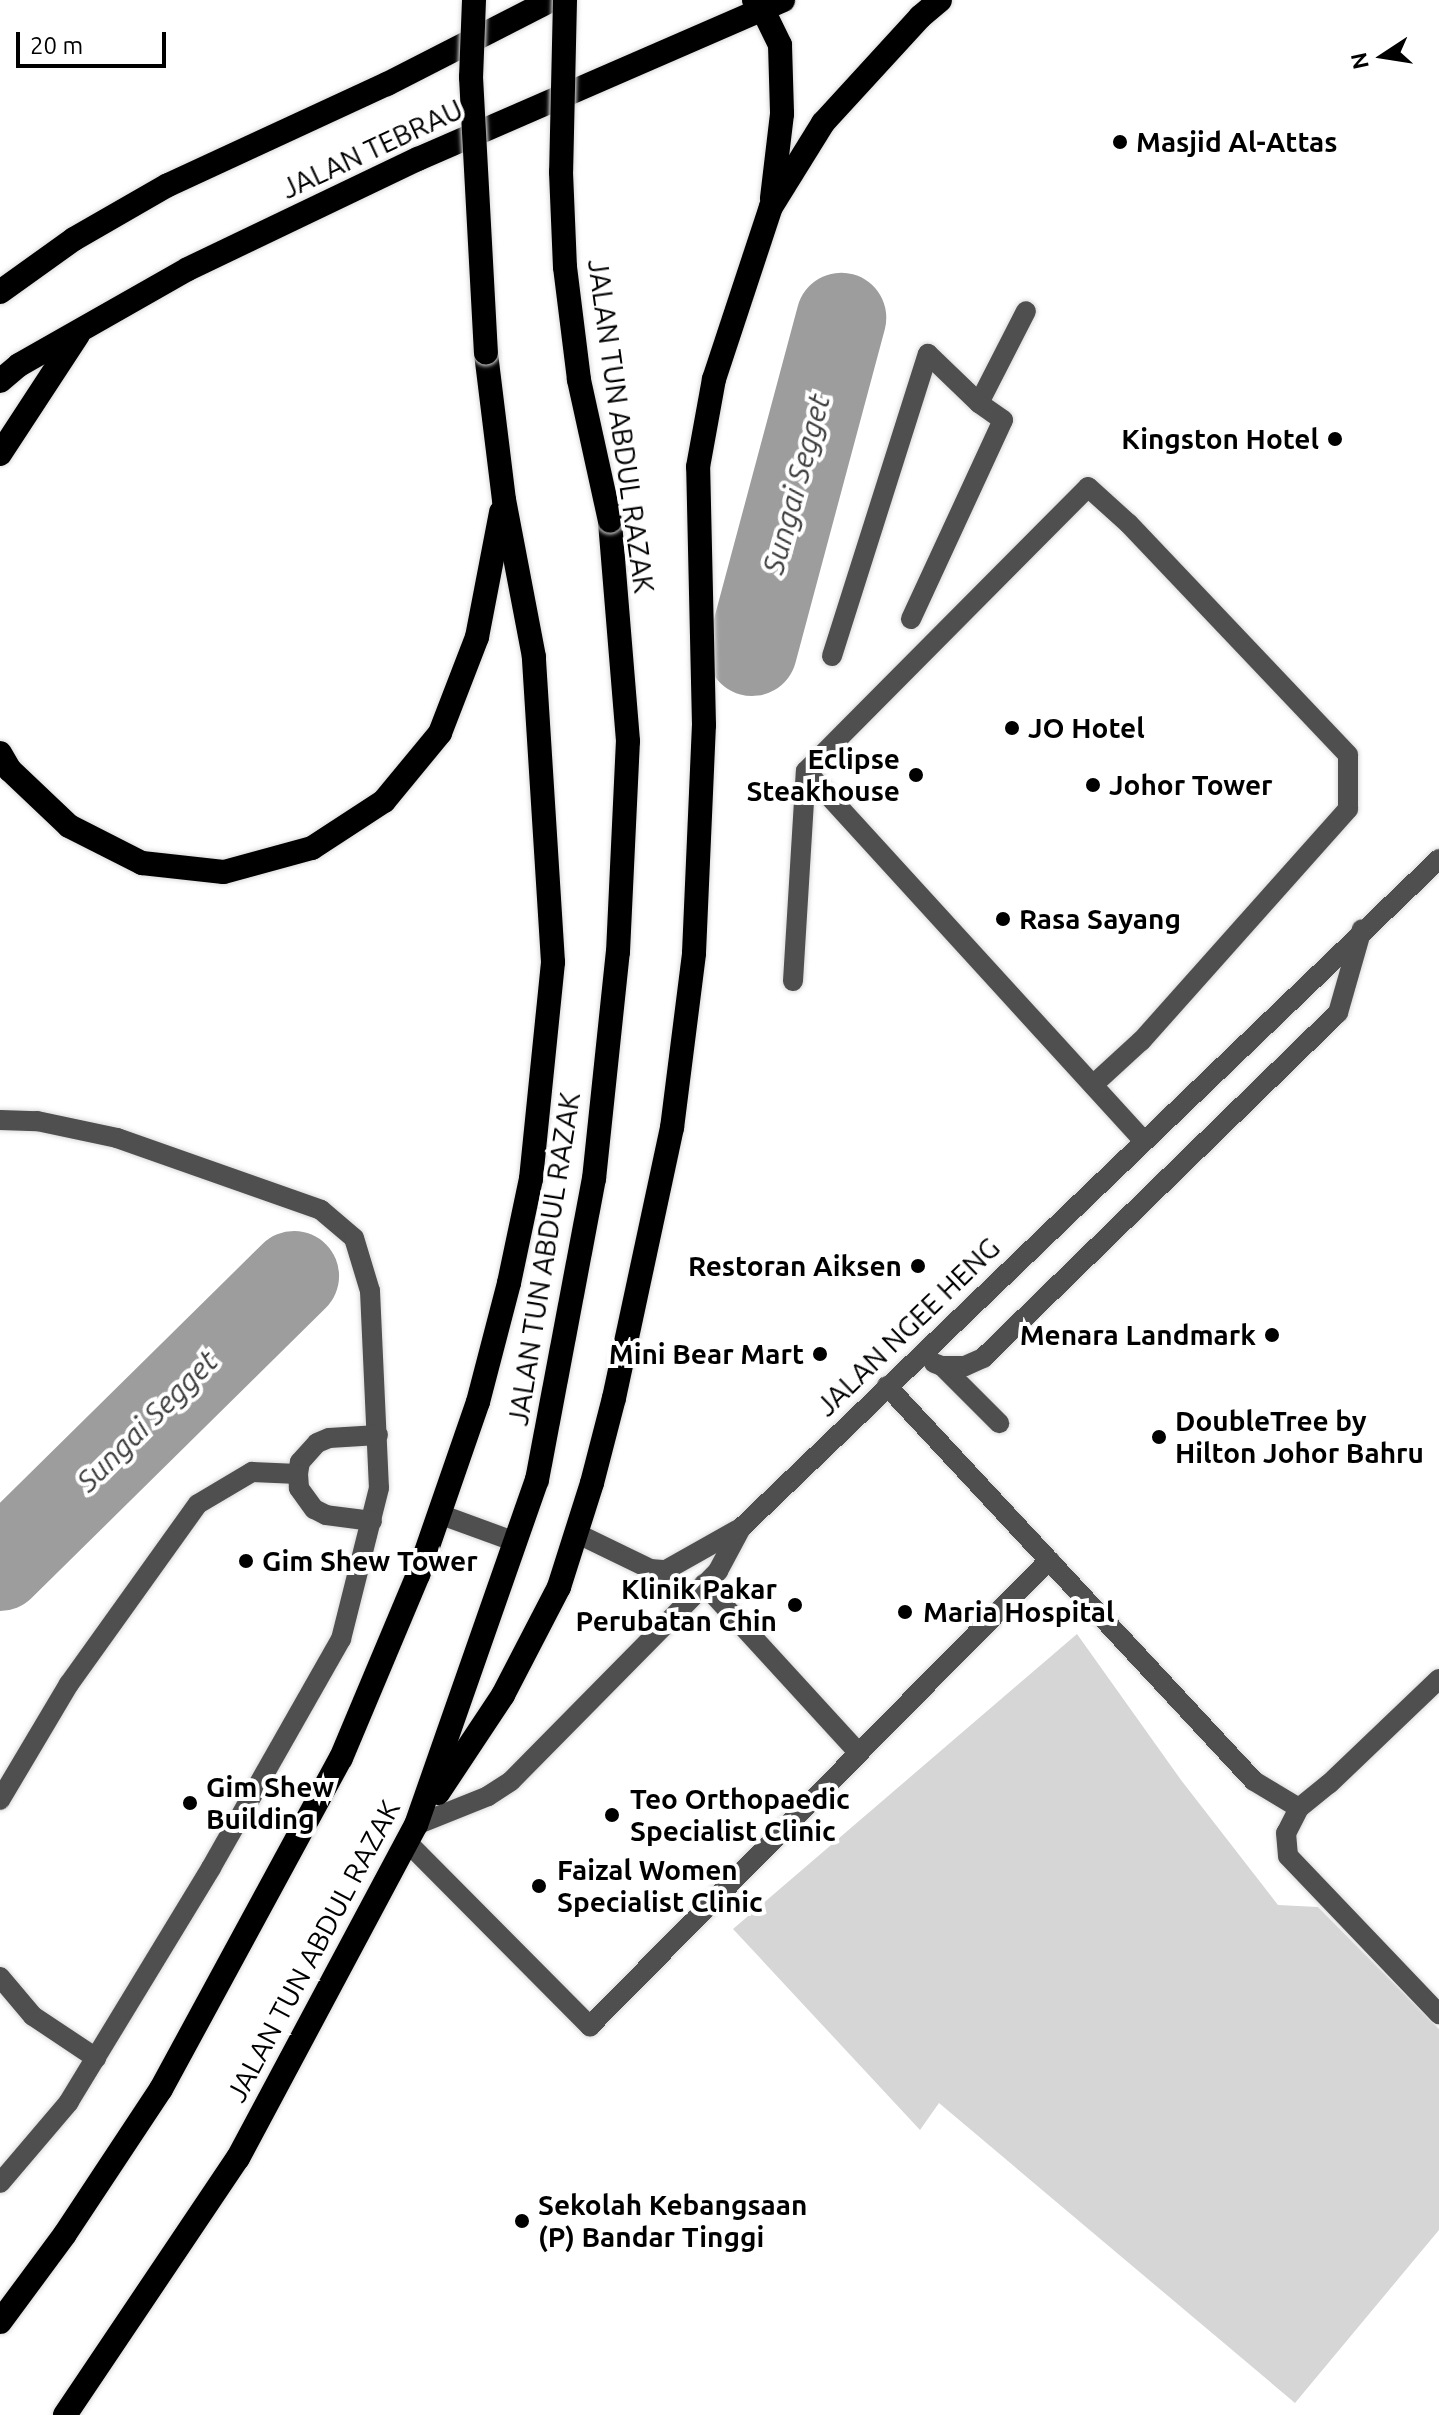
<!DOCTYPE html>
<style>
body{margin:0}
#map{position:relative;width:1439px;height:2415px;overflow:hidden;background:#fff;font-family:Ubuntu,sans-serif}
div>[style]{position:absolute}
.green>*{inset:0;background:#d6d6d6}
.river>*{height:90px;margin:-45px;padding:0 45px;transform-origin:45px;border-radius:45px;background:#9d9d9d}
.roads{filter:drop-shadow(0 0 2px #dbdbdb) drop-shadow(0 0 2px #dbdbdb)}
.minor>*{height:20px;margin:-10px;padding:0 10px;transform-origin:10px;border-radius:10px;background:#4f4f4f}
.highway>*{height:24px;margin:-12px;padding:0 12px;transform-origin:12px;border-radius:12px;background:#000}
.bridges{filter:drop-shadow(0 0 2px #dbdbdb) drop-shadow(0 0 2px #dbdbdb)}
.highway-bridge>*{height:24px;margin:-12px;padding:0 12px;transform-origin:12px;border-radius:12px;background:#000}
.dots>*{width:22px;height:22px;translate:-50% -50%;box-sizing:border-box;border:4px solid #fff;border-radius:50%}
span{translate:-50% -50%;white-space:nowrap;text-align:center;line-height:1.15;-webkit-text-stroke:8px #fff;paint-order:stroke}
.poi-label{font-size:28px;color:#000;font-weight:700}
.left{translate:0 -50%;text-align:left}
.right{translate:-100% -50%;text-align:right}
.street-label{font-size:28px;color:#000}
.water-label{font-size:30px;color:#3e3e3e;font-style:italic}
.north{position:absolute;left:1343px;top:16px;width:80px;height:80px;-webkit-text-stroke:6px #fff;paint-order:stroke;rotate:258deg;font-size:22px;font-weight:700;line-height:32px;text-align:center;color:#000}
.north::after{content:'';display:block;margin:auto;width:28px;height:36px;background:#000;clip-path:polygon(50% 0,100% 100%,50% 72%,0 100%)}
.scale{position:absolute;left:16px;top:32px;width:150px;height:36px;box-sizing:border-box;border:4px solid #000;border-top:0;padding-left:10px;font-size:24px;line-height:28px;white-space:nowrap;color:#000;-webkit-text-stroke:6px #fff;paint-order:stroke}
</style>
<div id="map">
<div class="green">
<i style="clip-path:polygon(1077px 1634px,1181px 1780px,1278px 1905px,1318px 1907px,1439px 2029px,1439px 2230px,1295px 2403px,939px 2103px,920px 2130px,733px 1929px)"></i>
</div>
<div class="river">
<i style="left:752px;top:651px;width:345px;rotate:-75deg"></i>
<i style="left:0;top:1566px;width:413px;rotate:-44.6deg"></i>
</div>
<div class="roads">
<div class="minor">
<i style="left:911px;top:619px;width:219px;rotate:-65.2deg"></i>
<i style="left:1003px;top:420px;width:29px;rotate:-145deg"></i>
<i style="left:979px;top:403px;width:103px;rotate:-62.9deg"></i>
<i style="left:832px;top:656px;width:317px;rotate:-72.4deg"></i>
<i style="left:928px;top:354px;width:71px;rotate:43.9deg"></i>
<i style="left:806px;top:771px;width:500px;rotate:47.6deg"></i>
<i style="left:793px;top:981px;width:210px;rotate:-86.5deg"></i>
<i style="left:806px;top:771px;width:400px;rotate:-45.2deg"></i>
<i style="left:1088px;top:487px;width:55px;rotate:42.1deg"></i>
<i style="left:1129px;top:524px;width:318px;rotate:46.5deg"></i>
<i style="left:1348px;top:755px;width:54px;rotate:90deg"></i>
<i style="left:1348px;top:809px;width:311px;rotate:131.7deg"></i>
<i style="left:1141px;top:1041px;width:65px;rotate:137.5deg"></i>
<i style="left:0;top:1120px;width:37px;rotate:2deg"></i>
<i style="left:37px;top:1121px;width:82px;rotate:12deg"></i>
<i style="left:117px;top:1138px;width:216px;rotate:19.4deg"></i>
<i style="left:321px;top:1210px;width:43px;rotate:40.3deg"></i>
<i style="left:354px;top:1238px;width:55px;rotate:73.2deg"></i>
<i style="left:370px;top:1291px;width:197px;rotate:87.4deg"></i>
<i style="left:379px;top:1488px;width:156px;rotate:104.1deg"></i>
<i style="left:341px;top:1639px;width:263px;rotate:119.6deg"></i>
<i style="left:211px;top:1868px;width:274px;rotate:121.3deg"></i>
<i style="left:69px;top:2102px;width:106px;rotate:130.4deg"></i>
<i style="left:934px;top:1363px;width:9px;rotate:21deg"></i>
<i style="left:942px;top:1366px;width:81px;rotate:45deg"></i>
<i style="left:942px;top:1366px;width:23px"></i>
<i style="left:965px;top:1366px;width:20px;rotate:-24deg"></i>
<i style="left:983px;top:1358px;width:495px;rotate:-44.2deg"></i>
<i style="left:1338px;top:1013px;width:87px;rotate:-74.1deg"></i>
<i style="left:887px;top:1386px;width:539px;rotate:47.1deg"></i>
<i style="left:1254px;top:1781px;width:52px;rotate:31deg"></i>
<i style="left:1299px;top:1808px;width:38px;rotate:-39deg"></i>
<i style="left:1329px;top:1784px;width:152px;rotate:-43.7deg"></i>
<i style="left:439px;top:1514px;width:82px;rotate:20deg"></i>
<i style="left:372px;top:1521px;width:46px;rotate:-172.6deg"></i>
<i style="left:326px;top:1515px;width:13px;rotate:-153deg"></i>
<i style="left:314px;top:1509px;width:26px;rotate:-126deg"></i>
<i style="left:299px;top:1488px;width:14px;rotate:-94deg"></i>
<i style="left:298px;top:1474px;width:12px;rotate:-81deg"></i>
<i style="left:300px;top:1462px;width:25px;rotate:-48deg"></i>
<i style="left:317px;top:1443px;width:13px;rotate:-23deg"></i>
<i style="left:329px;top:1438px;width:49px;rotate:-3.5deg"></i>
<i style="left:576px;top:1533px;width:82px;rotate:25.9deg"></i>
<i style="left:650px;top:1569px;width:16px;rotate:4deg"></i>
<i style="left:666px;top:1570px;width:81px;rotate:-29.4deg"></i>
<i style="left:704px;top:1584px;width:229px;rotate:47.5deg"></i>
<i style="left:0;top:1800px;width:135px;rotate:-59.3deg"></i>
<i style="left:69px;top:1684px;width:221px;rotate:-54.4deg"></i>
<i style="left:198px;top:1504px;width:63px;rotate:-30.7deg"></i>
<i style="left:252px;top:1472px;width:46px;rotate:2.5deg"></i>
<i style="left:1299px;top:1808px;width:28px;rotate:117deg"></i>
<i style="left:1286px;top:1833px;width:23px;rotate:85deg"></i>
<i style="left:1288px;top:1856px;width:219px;rotate:46.3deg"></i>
<i style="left:416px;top:1825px;width:78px;rotate:-21.9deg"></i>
<i style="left:488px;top:1796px;width:27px;rotate:-33deg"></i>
<i style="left:511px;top:1781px;width:295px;rotate:-45.4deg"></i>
<i style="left:718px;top:1571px;width:49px;rotate:-61.9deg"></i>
<i style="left:741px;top:1528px;width:967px;rotate:-43.78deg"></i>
<i style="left:407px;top:1842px;width:260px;rotate:45.2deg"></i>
<i style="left:590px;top:2026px;width:654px;rotate:-45.43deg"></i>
<i style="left:0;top:1977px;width:51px;rotate:49.8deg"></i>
<i style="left:33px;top:2016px;width:76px;rotate:33.7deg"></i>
</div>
<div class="highway">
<i style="left:754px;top:0;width:13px;rotate:48deg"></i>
<i style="left:763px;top:10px;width:39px;rotate:64deg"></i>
<i style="left:780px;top:45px;width:69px;rotate:88.3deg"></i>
<i style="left:782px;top:114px;width:85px;rotate:96.8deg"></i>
<i style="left:0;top:292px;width:91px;rotate:-35.6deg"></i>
<i style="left:74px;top:239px;width:108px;rotate:-29.9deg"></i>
<i style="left:168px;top:185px;width:241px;rotate:-24.8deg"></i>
<i style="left:387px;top:84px;width:184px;rotate:-27.1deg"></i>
<i style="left:0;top:381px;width:25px;rotate:-40deg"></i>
<i style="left:19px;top:365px;width:194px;rotate:-29.6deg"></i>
<i style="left:188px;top:269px;width:255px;rotate:-25.6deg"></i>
<i style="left:418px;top:159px;width:398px;rotate:-23.5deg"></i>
<i style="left:0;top:454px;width:142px;rotate:-56.8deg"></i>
<i style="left:0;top:753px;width:20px;rotate:60deg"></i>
<i style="left:10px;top:770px;width:81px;rotate:43.5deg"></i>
<i style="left:69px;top:826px;width:82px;rotate:26.9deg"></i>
<i style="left:142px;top:863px;width:82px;rotate:6.3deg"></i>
<i style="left:224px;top:872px;width:91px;rotate:-15.3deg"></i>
<i style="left:312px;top:848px;width:86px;rotate:-33.1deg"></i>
<i style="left:384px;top:801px;width:88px;rotate:-50.5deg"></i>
<i style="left:440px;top:733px;width:103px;rotate:-68.9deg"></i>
<i style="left:477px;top:637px;width:127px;rotate:-79.1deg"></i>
<i style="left:438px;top:1793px;width:118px;rotate:-56.4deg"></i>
<i style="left:503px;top:1695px;width:122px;rotate:-62.6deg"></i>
<i style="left:559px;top:1587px;width:109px;rotate:-72.4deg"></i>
<i style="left:592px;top:1483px;width:88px;rotate:-75.5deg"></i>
<i style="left:614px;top:1398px;width:276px;rotate:-77.9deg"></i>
<i style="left:672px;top:1128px;width:176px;rotate:-82.8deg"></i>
<i style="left:694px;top:953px;width:228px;rotate:-87.5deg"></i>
<i style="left:704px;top:725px;width:258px;rotate:-91.3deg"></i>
<i style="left:698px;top:467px;width:89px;rotate:-79.7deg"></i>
<i style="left:714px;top:379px;width:181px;rotate:-71.7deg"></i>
<i style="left:771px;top:207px;width:99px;rotate:-58.2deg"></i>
<i style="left:823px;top:123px;width:144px;rotate:-47.5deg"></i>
<i style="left:920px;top:17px;width:26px;rotate:-40deg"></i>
<i style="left:0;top:2322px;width:109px;rotate:-53.5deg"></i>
<i style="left:65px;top:2234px;width:174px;rotate:-56.5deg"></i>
<i style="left:161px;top:2089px;width:377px;rotate:-61.5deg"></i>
<i style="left:341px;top:1758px;width:199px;rotate:-67.2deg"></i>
<i style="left:418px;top:1575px;width:183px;rotate:-70.9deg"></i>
<i style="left:478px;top:1402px;width:123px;rotate:-75.4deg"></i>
<i style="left:509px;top:1283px;width:106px;rotate:-78.1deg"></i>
<i style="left:531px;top:1179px;width:218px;rotate:-84.2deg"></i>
<i style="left:553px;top:962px;width:306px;rotate:-93.6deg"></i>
<i style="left:534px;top:657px;width:160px;rotate:-100.8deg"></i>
<i style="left:504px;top:500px;width:148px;rotate:-97deg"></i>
<i style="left:65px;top:2415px;width:310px;rotate:-56.1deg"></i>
<i style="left:238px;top:2158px;width:378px;rotate:-61.9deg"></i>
<i style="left:416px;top:1825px;width:366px;rotate:-70.7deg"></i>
<i style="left:537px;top:1480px;width:306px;rotate:-79.3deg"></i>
<i style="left:594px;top:1179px;width:228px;rotate:-84deg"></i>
<i style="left:618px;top:952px;width:211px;rotate:-87.3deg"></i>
<i style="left:628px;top:741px;width:221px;rotate:-94.7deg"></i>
</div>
</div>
<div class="bridges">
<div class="highway-bridge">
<i style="left:474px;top:0;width:77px;rotate:92.2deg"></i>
<i style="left:471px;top:77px;width:276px;rotate:86.9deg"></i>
<i style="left:565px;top:0;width:172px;rotate:91.3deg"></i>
<i style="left:561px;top:172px;width:95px;rotate:87.6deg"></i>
<i style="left:565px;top:267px;width:114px;rotate:82.9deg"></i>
<i style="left:579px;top:380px;width:144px;rotate:77.6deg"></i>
</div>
</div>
<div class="dots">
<i style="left:1120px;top:142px;background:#000"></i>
<i style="left:1335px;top:439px;background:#000"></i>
<i style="left:1012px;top:728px;background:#000"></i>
<i style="left:916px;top:775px;background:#000"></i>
<i style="left:1093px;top:785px;background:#000"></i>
<i style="left:1003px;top:919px;background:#000"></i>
<i style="left:918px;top:1266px;background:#000"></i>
<i style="left:1272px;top:1335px;background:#000"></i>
<i style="left:820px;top:1354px;background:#000"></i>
<i style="left:1159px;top:1437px;background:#000"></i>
<i style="left:246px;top:1561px;background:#000"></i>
<i style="left:795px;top:1605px;background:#000"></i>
<i style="left:905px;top:1612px;background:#000"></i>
<i style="left:190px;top:1803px;background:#000"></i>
<i style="left:612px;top:1815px;background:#000"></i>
<i style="left:539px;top:1886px;background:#000"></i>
<i style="left:522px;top:2221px;background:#000"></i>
</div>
<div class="poi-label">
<span class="left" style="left:1136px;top:142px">Masjid Al-Attas</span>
<span class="right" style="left:1319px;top:439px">Kingston Hotel</span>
<span class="left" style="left:1028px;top:728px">JO Hotel</span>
<span class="right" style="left:900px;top:775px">Eclipse<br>Steakhouse</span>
<span class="left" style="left:1109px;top:785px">Johor Tower</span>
<span class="left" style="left:1019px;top:919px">Rasa Sayang</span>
<span class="right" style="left:902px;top:1266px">Restoran Aiksen</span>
<span class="right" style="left:1256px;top:1335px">Menara Landmark</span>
<span class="right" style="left:804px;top:1354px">Mini Bear Mart</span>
<span class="left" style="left:1175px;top:1437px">DoubleTree by<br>Hilton Johor Bahru</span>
<span class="left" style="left:262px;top:1561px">Gim Shew Tower</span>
<span class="right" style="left:777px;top:1605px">Klinik Pakar<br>Perubatan Chin</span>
<span class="left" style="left:923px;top:1612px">Maria Hospital</span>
<span class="left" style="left:206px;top:1803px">Gim Shew<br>Building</span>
<span class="left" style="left:630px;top:1815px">Teo Orthopaedic<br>Specialist Clinic</span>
<span class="left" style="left:557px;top:1886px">Faizal Women<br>Specialist Clinic</span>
<span class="left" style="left:538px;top:2221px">Sekolah Kebangsaan<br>(P) Bandar Tinggi</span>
</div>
<div class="street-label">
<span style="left:372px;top:149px;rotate:-25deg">JALAN TEBRAU</span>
<span style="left:621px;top:426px;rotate:82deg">JALAN TUN ABDUL RAZAK</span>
<span style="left:544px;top:1259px;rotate:-81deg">JALAN TUN ABDUL RAZAK</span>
<span style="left:908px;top:1327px;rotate:-44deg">JALAN NGEE HENG</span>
<span style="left:313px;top:1951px;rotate:-62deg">JALAN TUN ABDUL RAZAK</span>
</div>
<div class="water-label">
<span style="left:796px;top:484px;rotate:-75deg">Sungai Segget</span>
<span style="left:147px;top:1421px;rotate:-45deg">Sungai Segget</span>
</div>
<div class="north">N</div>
<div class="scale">20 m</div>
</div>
